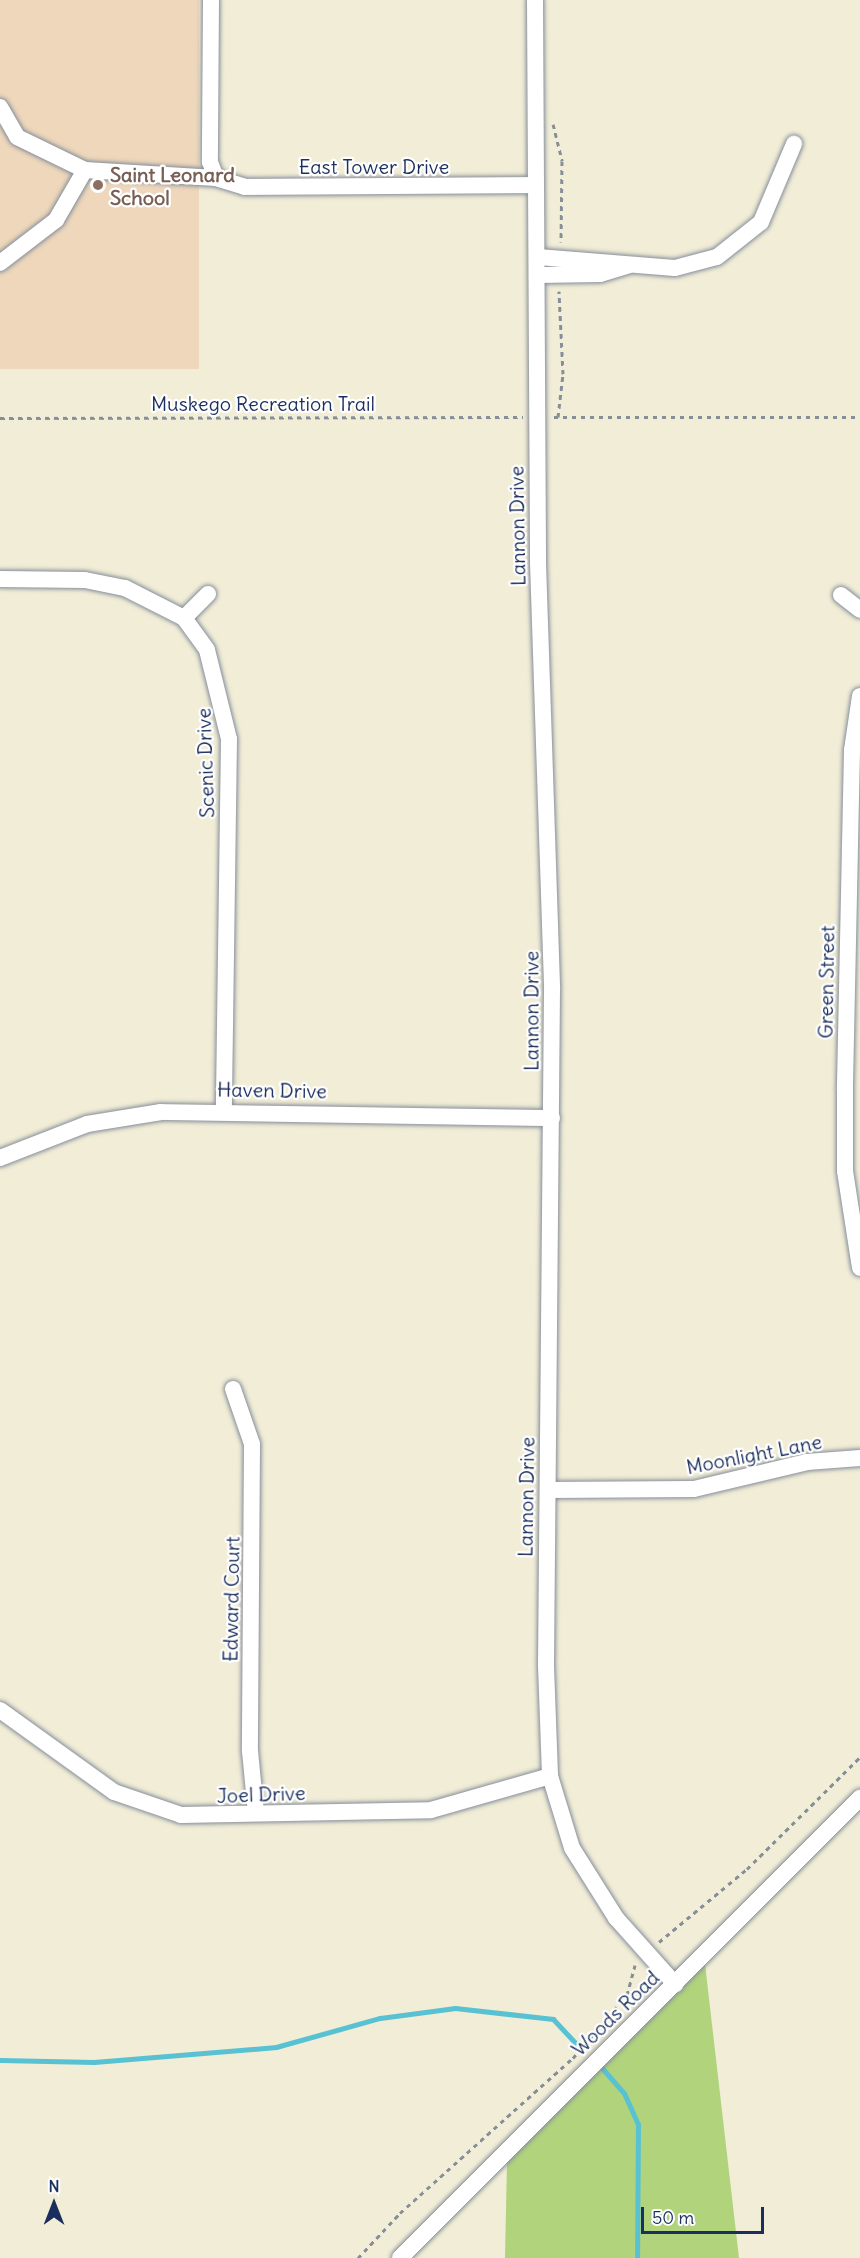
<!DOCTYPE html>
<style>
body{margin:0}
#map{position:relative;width:860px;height:2258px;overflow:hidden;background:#f1edd7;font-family:Delius,sans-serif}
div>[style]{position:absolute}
.built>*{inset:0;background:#eed7bb;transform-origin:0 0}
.green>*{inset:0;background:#b0d37c}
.stream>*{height:5px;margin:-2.5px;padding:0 2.5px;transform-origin:2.5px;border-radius:2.5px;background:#58c2d3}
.path>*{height:3px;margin-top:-1.5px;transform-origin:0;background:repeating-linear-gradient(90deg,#868e9a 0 4.5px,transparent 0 9px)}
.roads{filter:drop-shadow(0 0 2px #868e9a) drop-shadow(0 0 2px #868e9a)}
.minor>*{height:16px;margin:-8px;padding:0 8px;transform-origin:8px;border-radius:8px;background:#fff}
.dots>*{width:16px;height:16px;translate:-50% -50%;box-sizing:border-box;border:3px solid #fff;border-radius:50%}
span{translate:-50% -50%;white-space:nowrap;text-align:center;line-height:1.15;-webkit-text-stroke:4.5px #fff;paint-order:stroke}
.street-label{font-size:20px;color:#1b2f5e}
.education-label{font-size:20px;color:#785e54;font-weight:700}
.left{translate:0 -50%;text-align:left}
.north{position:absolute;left:24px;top:2174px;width:60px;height:60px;-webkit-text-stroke:4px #fff;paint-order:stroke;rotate:0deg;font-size:16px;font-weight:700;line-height:24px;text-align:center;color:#1b2f5e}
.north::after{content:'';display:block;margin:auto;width:21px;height:27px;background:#1b2f5e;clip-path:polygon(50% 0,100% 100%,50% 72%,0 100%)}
.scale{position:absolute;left:641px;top:2207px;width:123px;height:27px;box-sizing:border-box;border:3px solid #1b2f5e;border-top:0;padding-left:8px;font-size:18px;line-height:21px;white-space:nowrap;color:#1b2f5e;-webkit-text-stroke:4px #fff;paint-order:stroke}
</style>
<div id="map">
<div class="built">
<i style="left:0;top:0;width:199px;height:369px"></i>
</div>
<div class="green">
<i style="clip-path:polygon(705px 1964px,739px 2258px,505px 2258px,507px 2162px)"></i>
</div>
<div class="stream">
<i style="left:0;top:2060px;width:94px;rotate:1.2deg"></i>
<i style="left:94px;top:2062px;width:183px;rotate:-4.7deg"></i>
<i style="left:276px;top:2047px;width:108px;rotate:-15.6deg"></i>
<i style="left:380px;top:2018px;width:76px;rotate:-7.6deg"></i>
<i style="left:455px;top:2008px;width:99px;rotate:6.4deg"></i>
<i style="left:553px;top:2019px;width:38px;rotate:47deg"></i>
<i style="left:602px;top:2068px;width:33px;rotate:49deg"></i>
<i style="left:624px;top:2093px;width:34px;rotate:66deg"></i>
<i style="left:638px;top:2124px;width:134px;rotate:90.4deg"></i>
</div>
<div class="path">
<i style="left:553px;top:124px;width:38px;rotate:76deg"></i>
<i style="left:562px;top:161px;width:81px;rotate:90.7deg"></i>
<i style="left:554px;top:417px;width:306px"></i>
<i style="left:558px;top:417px;width:43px;rotate:-83.4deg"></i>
<i style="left:563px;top:374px;width:83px;rotate:-92.8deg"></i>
<i style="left:0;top:418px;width:523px;rotate:-0.11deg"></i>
<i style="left:659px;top:1942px;width:114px;rotate:-39.7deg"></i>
<i style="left:747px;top:1869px;width:159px;rotate:-44.7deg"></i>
<i style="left:358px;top:2258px;width:62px;rotate:-47deg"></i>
<i style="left:400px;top:2213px;width:232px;rotate:-41.9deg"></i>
<i style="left:573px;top:2058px;width:83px;rotate:-49.4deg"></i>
<i style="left:627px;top:1995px;width:31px;rotate:-75deg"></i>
</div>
<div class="roads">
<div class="minor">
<i style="left:211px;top:0;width:162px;rotate:90.4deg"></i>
<i style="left:210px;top:162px;width:17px;rotate:69deg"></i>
<i style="left:535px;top:0;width:563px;rotate:89.69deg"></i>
<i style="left:538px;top:563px;width:427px;rotate:88.1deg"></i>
<i style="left:552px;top:990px;width:676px;rotate:90.51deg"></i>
<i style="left:546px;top:1666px;width:110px;rotate:87.9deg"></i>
<i style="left:550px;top:1776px;width:75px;rotate:73deg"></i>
<i style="left:572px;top:1848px;width:83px;rotate:57.8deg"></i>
<i style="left:616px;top:1918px;width:89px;rotate:48.2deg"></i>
<i style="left:0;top:107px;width:34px;rotate:60deg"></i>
<i style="left:17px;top:137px;width:76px;rotate:25.9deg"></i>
<i style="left:85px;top:170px;width:131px;rotate:3.5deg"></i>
<i style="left:216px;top:178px;width:30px;rotate:17deg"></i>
<i style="left:245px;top:187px;width:290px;rotate:-0.4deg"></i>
<i style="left:538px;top:257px;width:137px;rotate:4.6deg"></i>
<i style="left:675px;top:268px;width:43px;rotate:-14.7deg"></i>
<i style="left:717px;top:257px;width:56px;rotate:-38.5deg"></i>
<i style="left:761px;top:222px;width:85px;rotate:-67.1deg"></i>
<i style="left:0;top:263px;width:71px;rotate:-37.5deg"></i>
<i style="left:56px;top:220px;width:58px;rotate:-59.9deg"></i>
<i style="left:537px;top:275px;width:63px;rotate:-0.9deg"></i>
<i style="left:600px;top:274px;width:30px;rotate:-17deg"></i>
<i style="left:0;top:579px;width:85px;rotate:0.7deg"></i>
<i style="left:85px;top:580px;width:41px;rotate:11.3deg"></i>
<i style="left:125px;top:588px;width:66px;rotate:27deg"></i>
<i style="left:184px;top:618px;width:39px;rotate:54deg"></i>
<i style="left:207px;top:650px;width:92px;rotate:76.1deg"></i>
<i style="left:229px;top:739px;width:371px;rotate:90.8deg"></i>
<i style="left:841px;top:595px;width:24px;rotate:38deg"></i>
<i style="left:184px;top:618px;width:34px;rotate:-45deg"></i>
<i style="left:860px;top:696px;width:55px;rotate:98.4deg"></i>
<i style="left:852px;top:750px;width:340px;rotate:91.2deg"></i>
<i style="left:845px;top:1090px;width:81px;rotate:90deg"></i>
<i style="left:845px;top:1171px;width:98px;rotate:81.2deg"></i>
<i style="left:0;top:1158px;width:93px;rotate:-21.3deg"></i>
<i style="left:87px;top:1124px;width:75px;rotate:-9.2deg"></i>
<i style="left:161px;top:1112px;width:391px;rotate:0.9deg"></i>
<i style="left:233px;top:1389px;width:58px;rotate:70.9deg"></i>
<i style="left:252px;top:1444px;width:307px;rotate:90.4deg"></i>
<i style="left:250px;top:1751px;width:62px;rotate:84.5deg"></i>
<i style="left:548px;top:1490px;width:146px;rotate:-0.4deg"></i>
<i style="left:694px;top:1489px;width:116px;rotate:-13.4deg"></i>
<i style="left:807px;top:1462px;width:53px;rotate:-4.3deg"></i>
<i style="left:0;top:1710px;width:140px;rotate:35.7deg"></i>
<i style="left:114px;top:1792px;width:71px;rotate:18.9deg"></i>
<i style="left:181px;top:1815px;width:250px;rotate:-1.1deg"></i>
<i style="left:431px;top:1810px;width:124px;rotate:-15.9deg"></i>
<i style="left:400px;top:2258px;width:651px;rotate:-45deg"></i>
</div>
</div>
<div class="dots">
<i style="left:98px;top:185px;background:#8d6e63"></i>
</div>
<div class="street-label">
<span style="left:374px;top:166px">East Tower Drive</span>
<span style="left:263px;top:403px">Muskego Recreation Trail</span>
<span style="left:517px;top:526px;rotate:-91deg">Lannon Drive</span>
<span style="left:205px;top:763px;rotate:-92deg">Scenic Drive</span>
<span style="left:826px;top:982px;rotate:-89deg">Green Street</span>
<span style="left:531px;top:1011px;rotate:-90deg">Lannon Drive</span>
<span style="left:272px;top:1090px;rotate:1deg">Haven Drive</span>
<span style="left:754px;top:1454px;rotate:-11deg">Moonlight Lane</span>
<span style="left:526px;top:1497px;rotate:-89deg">Lannon Drive</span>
<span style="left:231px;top:1599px;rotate:-89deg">Edward Court</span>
<span style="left:261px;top:1794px;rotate:-2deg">Joel Drive</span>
<span style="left:615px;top:2013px;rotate:-44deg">Woods Road</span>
</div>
<div class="education-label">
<span class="left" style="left:110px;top:186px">Saint Leonard<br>School</span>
</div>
<div class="north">N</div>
<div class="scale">50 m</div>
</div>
